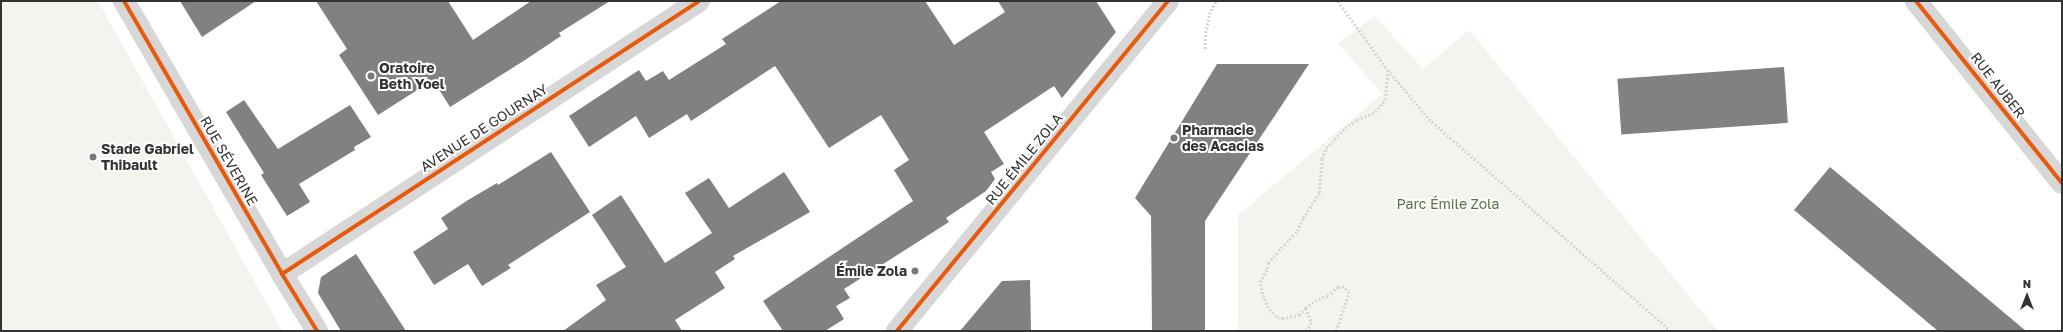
<!DOCTYPE html>
<meta charset="utf-8">
<style>
body{margin:0}
#map{position:relative;width:2063px;height:332px;overflow:hidden;background:#fff;font-family:"Golos Text",sans-serif}
div>[style]{position:absolute}
.green>*{inset:0;background:#f1f5ed}
.building>*{inset:0;background:#818181;transform-origin:0 0}
.path>*{height:2.5px;margin-top:-1.25px;transform-origin:0;background:repeating-linear-gradient(90deg,#d6d6d6 0 2px,transparent 0 4px)}
.street>*{height:22px;margin:-11px;padding:0 11px;transform-origin:11px;border-radius:11px;background:#d7d7d7}
.cycleway>*{height:4px;margin:-2px;padding:0 2px;transform-origin:2px;border-radius:2px;background:#e8590c}
.dots>*{width:11px;height:11px;translate:-50% -50%;box-sizing:border-box;border:2px solid #fff;border-radius:50%}
span{translate:-50% -50%;white-space:nowrap;text-align:center;line-height:1.15;-webkit-text-stroke:4px #fff;paint-order:stroke}
.poi-label{font-size:14px;color:#333;font-weight:700}
.left{translate:0 -50%;text-align:left}
.right{translate:-100% -50%;text-align:right}
.street-label{font-size:14px;color:#333}
.park-label{font-size:14px;color:#56703f}
.frame{position:absolute;inset:0;border:2px solid #333;pointer-events:none}
.north{position:absolute;left:2007px;top:276px;width:40px;height:40px;-webkit-text-stroke:3px #fff;paint-order:stroke;rotate:0deg;font-size:11px;font-weight:700;line-height:16px;text-align:center;color:#333}
.north::after{content:'';display:block;margin:auto;width:14px;height:18px;background:#333;clip-path:polygon(50% 0,100% 100%,50% 72%,0 100%)}
</style>
<div id="map">
<div class="green">
<i style="clip-path:polygon(1px 1px,98px 1px,282px 331px,1px 331px)"></i>
<i style="clip-path:polygon(1375px 16px,1423px 69px,1469px 30px,1718px 331px,1238px 331px,1238px 215px,1382px 94px,1338px 43px)"></i>
</div>
<div class="building">
<i style="clip-path:polygon(180px 1px,256px 1px,202px 37px)"></i>
<i style="clip-path:polygon(316px 1px,448px 1px,473px 40px,531px 1px,610px 1px,559px 33px,561px 36px,525px 60px,450px 107px,433px 80px,378px 115px,339px 55px,347px 49px)"></i>
<i style="clip-path:polygon(781px 1px,925px 1px,954px 45px,1005px 12px,998px 1px,1096px 1px,1116px 32px,1062px 98px,1054px 86px,984px 132px,1004px 164px,991px 172px,995px 179px,986px 191px,946px 218px,949px 222px,844px 289px,850px 298px,836px 306px,844px 319px,825px 331px,783px 331px,763px 301px,913px 201px,894px 170px,909px 160px,881px 115px,829px 148px,775px 66px,691px 121px,687px 114px,649px 138px,636px 116px,589px 147px,569px 116px,639px 70px,646px 81px,663px 71px,669px 80px,726px 44px,722px 39px)"></i>
<i style="clip-path:polygon(1217px 64px,1309px 64px,1205px 221px,1205px 331px,1152px 331px,1151px 216px,1135px 198px)"></i>
<i style="left:1784px;top:67px;width:56px;height:167px;rotate:86deg"></i>
<i style="clip-path:polygon(244px 100px,278px 149px,350px 105px,371px 137px,354px 147px,355px 150px,299px 184px,310px 202px,287px 216px,261px 175px,264px 173px,226px 112px)"></i>
<i style="clip-path:polygon(551px 152px,590px 212px,508px 265px,511px 268px,482px 286px,468px 264px,434px 285px,413px 252px,448px 229px,441px 218px,468px 200px,497px 183px,498px 185px)"></i>
<i style="clip-path:polygon(1830px 167px,1884px 212px,2026px 331px,1938px 331px,1794px 210px)"></i>
<i style="clip-path:polygon(784px 172px,810px 212px,733px 256px,735px 259px,715px 272px,725px 288px,675px 320px,682px 331px,563px 331px,606px 300px,596px 285px,626px 267px,592px 215px,621px 195px,665px 263px,712px 233px,685px 193px,709px 178px,729px 208px)"></i>
<i style="clip-path:polygon(356px 254px,406px 331px,341px 331px,318px 293px,321px 277px)"></i>
<i style="clip-path:polygon(1030px 280px,1031px 331px,960px 331px,1002px 281px)"></i>
</div>
<div class="path">
<i style="left:1338px;top:1px;width:85px;rotate:54.1deg"></i>
<i style="left:1388px;top:70px;width:64px;rotate:50.1deg"></i>
<i style="left:1429px;top:119px;width:322px;rotate:41.2deg"></i>
<i style="left:1205px;top:49px;width:12px;rotate:-90deg"></i>
<i style="left:1205px;top:37px;width:23px;rotate:-80deg"></i>
<i style="left:1209px;top:14px;width:15px;rotate:-62deg"></i>
<i style="left:1306px;top:308px;width:16px;rotate:68deg"></i>
<i style="left:1312px;top:323px;width:10px;rotate:127deg"></i>
<i style="left:1336px;top:331px;width:40px;rotate:-71.1deg"></i>
<i style="left:1349px;top:293px;width:8px;rotate:-130deg"></i>
<i style="left:1344px;top:287px;width:6px;rotate:180deg"></i>
<i style="left:1338px;top:287px;width:13px;rotate:138deg"></i>
<i style="left:1328px;top:296px;width:12px;rotate:160deg"></i>
<i style="left:1317px;top:300px;width:14px;rotate:144deg"></i>
<i style="left:1306px;top:308px;width:9px;rotate:131deg"></i>
<i style="left:1300px;top:315px;width:17px;rotate:167deg"></i>
<i style="left:1283px;top:319px;width:7px;rotate:-164deg"></i>
<i style="left:1276px;top:317px;width:12px;rotate:-132deg"></i>
<i style="left:1268px;top:308px;width:15px;rotate:-113deg"></i>
<i style="left:1262px;top:294px;width:12px;rotate:-99deg"></i>
<i style="left:1260px;top:282px;width:15px;rotate:-62deg"></i>
<i style="left:1267px;top:269px;width:6px;rotate:-81deg"></i>
<i style="left:1268px;top:263px;width:43px;rotate:-47.8deg"></i>
<i style="left:1297px;top:231px;width:14px;rotate:-65deg"></i>
<i style="left:1303px;top:218px;width:30px;rotate:-57deg"></i>
<i style="left:1319px;top:193px;width:34px;rotate:-85deg"></i>
<i style="left:1322px;top:159px;width:12px;rotate:-70deg"></i>
<i style="left:1326px;top:148px;width:28px;rotate:-46deg"></i>
<i style="left:1345px;top:128px;width:14px;rotate:-34deg"></i>
<i style="left:1357px;top:120px;width:20px;rotate:-24deg"></i>
<i style="left:1375px;top:112px;width:16px;rotate:-50deg"></i>
<i style="left:1385px;top:100px;width:29px;rotate:-84deg"></i>
</div>
<div class="street">
<i style="left:124px;top:1px;width:315px;rotate:59.9deg"></i>
<i style="left:282px;top:274px;width:67px;rotate:58.4deg"></i>
<i style="left:1916px;top:1px;width:233px;rotate:51.3deg"></i>
<i style="left:282px;top:274px;width:498px;rotate:-33.2deg"></i>
<i style="left:897px;top:331px;width:427px;rotate:-50.6deg"></i>
</div>
<div class="cycleway">
<i style="left:124px;top:1px;width:315px;rotate:59.9deg"></i>
<i style="left:282px;top:274px;width:67px;rotate:58.4deg"></i>
<i style="left:1916px;top:1px;width:233px;rotate:51.3deg"></i>
<i style="left:282px;top:274px;width:498px;rotate:-33.2deg"></i>
<i style="left:897px;top:331px;width:427px;rotate:-50.6deg"></i>
</div>
<div class="dots">
<i style="left:371px;top:76px;background:#7a7a7a"></i>
<i style="left:1174px;top:138px;background:#7a7a7a"></i>
<i style="left:93px;top:157px;background:#7a7a7a"></i>
<i style="left:915px;top:271px;background:#7a7a7a"></i>
</div>
<div class="poi-label">
<span class="left" style="left:379px;top:76px">Oratoire<br>Beth Yoel</span>
<span class="left" style="left:1182px;top:138px">Pharmacie<br>des Acacias</span>
<span class="left" style="left:101px;top:157px">Stade Gabriel<br>Thibault</span>
<span class="right" style="left:907px;top:271px">Émile Zola</span>
</div>
<div class="street-label">
<span style="left:1998px;top:85px;rotate:52deg">RUE AUBER</span>
<span style="left:484px;top:128px;rotate:-33deg">AVENUE DE GOURNAY</span>
<span style="left:1024px;top:159px;rotate:-51deg">RUE ÉMILE ZOLA</span>
<span style="left:229px;top:161px;rotate:60deg">RUE SÉVERINE</span>
</div>
<div class="park-label">
<span style="left:1448px;top:204px">Parc Émile Zola</span>
</div>
<div class="frame"></div>
<div class="north">N</div>
</div>
